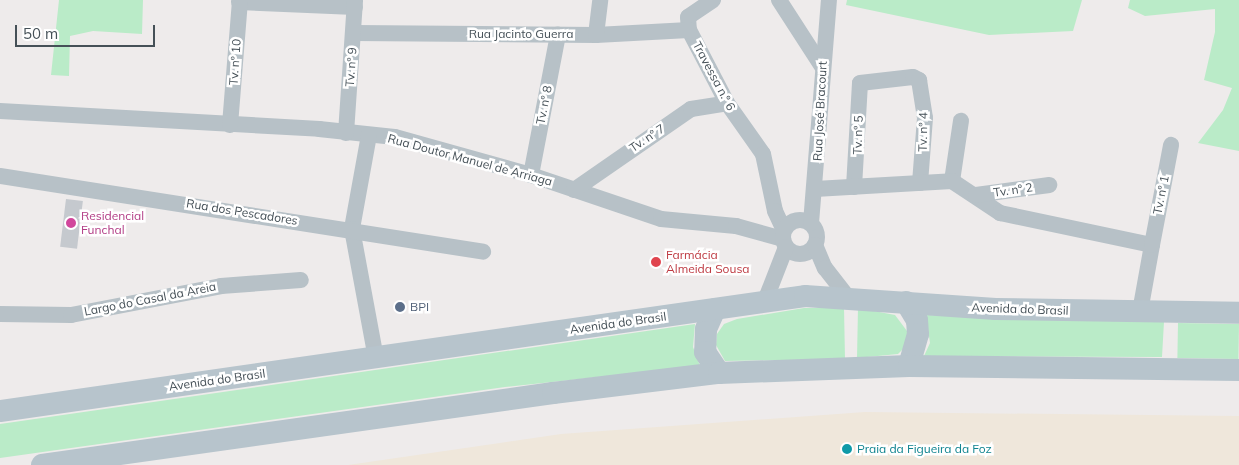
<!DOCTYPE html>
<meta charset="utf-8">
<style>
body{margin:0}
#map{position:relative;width:1239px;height:465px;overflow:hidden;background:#eeebeb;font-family:Mulish,sans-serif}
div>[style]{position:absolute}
.green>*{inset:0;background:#baebc8;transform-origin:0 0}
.sand>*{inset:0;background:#efe7db}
.building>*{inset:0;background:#c5c9ce;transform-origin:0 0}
.street>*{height:16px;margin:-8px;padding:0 8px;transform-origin:8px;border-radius:8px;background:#b7c1c7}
.street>.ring{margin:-8px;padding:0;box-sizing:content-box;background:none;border:16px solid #b7c1c7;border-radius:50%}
.secondary>*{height:22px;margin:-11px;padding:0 11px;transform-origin:11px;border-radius:11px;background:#b7c4cc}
.dots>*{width:14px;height:14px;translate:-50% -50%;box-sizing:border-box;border:2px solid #fff;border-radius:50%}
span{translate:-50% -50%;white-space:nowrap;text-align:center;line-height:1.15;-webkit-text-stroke:5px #fff;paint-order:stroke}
.street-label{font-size:12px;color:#455057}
.hotel-label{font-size:12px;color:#b23c85}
.left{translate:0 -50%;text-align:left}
.health-label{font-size:12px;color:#be3a42}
.service-label{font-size:12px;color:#4e5e75}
.culture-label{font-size:12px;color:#0d838f}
.scale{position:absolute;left:15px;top:25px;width:140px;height:22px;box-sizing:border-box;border:2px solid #455057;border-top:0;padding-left:6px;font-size:15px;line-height:18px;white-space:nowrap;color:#455057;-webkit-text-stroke:4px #fff;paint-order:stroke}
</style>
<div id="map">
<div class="green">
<i style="clip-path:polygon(59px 0,143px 0,142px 34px,93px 31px,70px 36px,69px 76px,51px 75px)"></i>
<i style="clip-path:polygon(847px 0,1082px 0,1073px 31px,989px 35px,846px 5px)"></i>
<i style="clip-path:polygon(1130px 0,1239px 0,1239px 151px,1198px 143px,1223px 110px,1232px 88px,1204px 80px,1215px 32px,1215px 9px,1145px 16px,1128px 8px)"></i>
<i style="clip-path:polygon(804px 308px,844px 308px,845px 359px,725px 361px,716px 345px,717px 334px,724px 324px,737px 319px)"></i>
<i style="clip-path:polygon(858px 308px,895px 315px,907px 331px,908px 344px,898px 354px,857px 358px)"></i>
<i style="clip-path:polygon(926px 315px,1164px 322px,1162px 357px,924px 356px,930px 343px)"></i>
<i style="left:1178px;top:323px;width:61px;height:35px;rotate:1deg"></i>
<i style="clip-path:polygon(695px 324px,693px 347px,700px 366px,505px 387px,0 458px,0 424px)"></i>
</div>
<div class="sand">
<i style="clip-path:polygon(865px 412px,1239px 416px,1239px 465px,348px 465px,561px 434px)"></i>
</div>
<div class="building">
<i style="left:66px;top:199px;width:17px;height:48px;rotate:7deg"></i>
</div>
<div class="street">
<i style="left:713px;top:0;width:30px;rotate:146deg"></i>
<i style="left:688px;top:17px;width:13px;rotate:86deg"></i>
<i style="left:689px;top:30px;width:82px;rotate:62.5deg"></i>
<i style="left:727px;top:103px;width:62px;rotate:54.8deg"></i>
<i style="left:763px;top:154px;width:58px;rotate:78.1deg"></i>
<i style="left:775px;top:211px;width:21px;rotate:65deg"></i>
<i style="left:779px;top:0;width:81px;rotate:57.1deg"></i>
<i style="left:239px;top:2px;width:116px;rotate:2.5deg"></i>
<i style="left:354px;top:33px;width:242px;rotate:0.5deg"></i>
<i style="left:596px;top:35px;width:93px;rotate:-3.1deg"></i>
<i style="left:596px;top:35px;width:35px;rotate:-83deg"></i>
<i style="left:0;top:111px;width:320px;rotate:3.2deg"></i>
<i style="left:319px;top:129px;width:76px;rotate:6deg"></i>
<i style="left:395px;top:137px;width:141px;rotate:15.6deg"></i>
<i style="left:531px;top:175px;width:137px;rotate:18.7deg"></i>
<i style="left:661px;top:219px;width:75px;rotate:5.3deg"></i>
<i style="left:736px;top:226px;width:49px;rotate:15.5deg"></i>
<i style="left:230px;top:125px;width:125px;rotate:-85.4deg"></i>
<i style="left:346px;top:133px;width:133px;rotate:-86.1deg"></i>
<i style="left:369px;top:135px;width:96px;rotate:100.3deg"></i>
<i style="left:352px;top:229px;width:131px;rotate:79.5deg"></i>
<i style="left:531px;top:175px;width:143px;rotate:-79.1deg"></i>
<i style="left:0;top:176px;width:489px;rotate:8.9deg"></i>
<i style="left:952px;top:181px;width:61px;rotate:-81.5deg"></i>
<i style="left:854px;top:187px;width:104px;rotate:-86.7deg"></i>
<i style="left:860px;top:83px;width:53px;rotate:-6.5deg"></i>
<i style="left:913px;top:77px;width:7px;rotate:27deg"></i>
<i style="left:919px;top:80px;width:38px;rotate:81deg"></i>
<i style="left:925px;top:118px;width:65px;rotate:94.4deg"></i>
<i style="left:815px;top:189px;width:137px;rotate:-3.3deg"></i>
<i style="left:952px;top:181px;width:58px;rotate:33.7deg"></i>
<i style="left:1000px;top:213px;width:155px;rotate:11.9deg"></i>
<i style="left:1152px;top:245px;width:68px;rotate:100.2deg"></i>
<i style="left:574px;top:190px;width:142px;rotate:-34.7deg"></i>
<i style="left:691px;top:109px;width:36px;rotate:-9deg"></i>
<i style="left:976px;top:195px;width:74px;rotate:-7.8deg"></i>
<i class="ring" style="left:783px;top:220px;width:18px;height:18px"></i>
<i style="left:811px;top:223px;width:224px;rotate:-85.4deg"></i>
<i style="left:815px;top:245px;width:25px;rotate:67deg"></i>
<i style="left:825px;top:268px;width:36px;rotate:52deg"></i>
<i style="left:1152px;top:245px;width:102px;rotate:-79.2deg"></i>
<i style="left:765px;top:301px;width:58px;rotate:-68.7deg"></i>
<i style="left:0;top:314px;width:71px;rotate:0.8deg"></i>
<i style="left:71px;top:315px;width:153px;rotate:-10.9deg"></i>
<i style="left:221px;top:286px;width:80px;rotate:-4.3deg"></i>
</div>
<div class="secondary">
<i style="left:906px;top:302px;width:21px;rotate:59deg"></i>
<i style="left:917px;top:320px;width:14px;rotate:86deg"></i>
<i style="left:918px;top:334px;width:33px;rotate:106deg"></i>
<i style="left:715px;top:309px;width:22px;rotate:114deg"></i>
<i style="left:706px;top:329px;width:23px;rotate:92deg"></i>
<i style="left:705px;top:352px;width:25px;rotate:56deg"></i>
<i style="left:0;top:411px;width:813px;rotate:-8.13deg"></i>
<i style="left:805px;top:296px;width:191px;rotate:3.9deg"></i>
<i style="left:996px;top:309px;width:243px;rotate:0.9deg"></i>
<i style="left:42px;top:465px;width:516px;rotate:-8.02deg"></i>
<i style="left:553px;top:393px;width:167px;rotate:-6.9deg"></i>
<i style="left:719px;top:373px;width:190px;rotate:-2.1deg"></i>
<i style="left:909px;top:366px;width:330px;rotate:0.7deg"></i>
</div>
<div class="dots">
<i style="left:71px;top:223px;background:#d1479c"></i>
<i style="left:656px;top:262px;background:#e0444e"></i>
<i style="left:400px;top:307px;background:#5c6f8a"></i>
<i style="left:847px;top:449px;background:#0f9aa8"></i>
</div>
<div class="street-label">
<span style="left:521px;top:34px">Rua Jacinto Guerra</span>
<span style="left:235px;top:62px;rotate:-86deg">Tv. nº 10</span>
<span style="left:351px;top:67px;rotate:-86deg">Tv. nº 9</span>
<span style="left:714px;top:76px;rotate:62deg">Travessa n.º 6</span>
<span style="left:544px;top:105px;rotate:-79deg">Tv. nº 8</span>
<span style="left:820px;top:111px;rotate:-87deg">Rua José Bracourt</span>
<span style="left:923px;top:132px;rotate:-89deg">Tv. nº 4</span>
<span style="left:858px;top:135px;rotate:-88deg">Tv. nº 5</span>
<span style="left:647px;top:138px;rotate:-34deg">Tv. nº 7</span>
<span style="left:470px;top:160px;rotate:15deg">Rua Doutor Manuel de Arriaga</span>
<span style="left:1013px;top:190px;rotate:-8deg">Tv. nº 2</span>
<span style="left:1161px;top:195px;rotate:-79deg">Tv. nº 1</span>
<span style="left:242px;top:212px;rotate:9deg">Rua dos Pescadores</span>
<span style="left:150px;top:299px;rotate:-11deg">Largo do Casal da Areia</span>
<span style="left:1020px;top:309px;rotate:2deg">Avenida do Brasil</span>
<span style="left:618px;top:323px;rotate:-8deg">Avenida do Brasil</span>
<span style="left:217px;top:380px;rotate:-8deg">Avenida do Brasil</span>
</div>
<div class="hotel-label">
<span class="left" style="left:81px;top:223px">Residencial<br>Funchal</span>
</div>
<div class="health-label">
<span class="left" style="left:666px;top:262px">Farmácia<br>Almeida Sousa</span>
</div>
<div class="service-label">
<span class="left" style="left:410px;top:307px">BPI</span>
</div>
<div class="culture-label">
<span class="left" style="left:857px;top:449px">Praia da Figueira da Foz</span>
</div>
<div class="scale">50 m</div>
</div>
